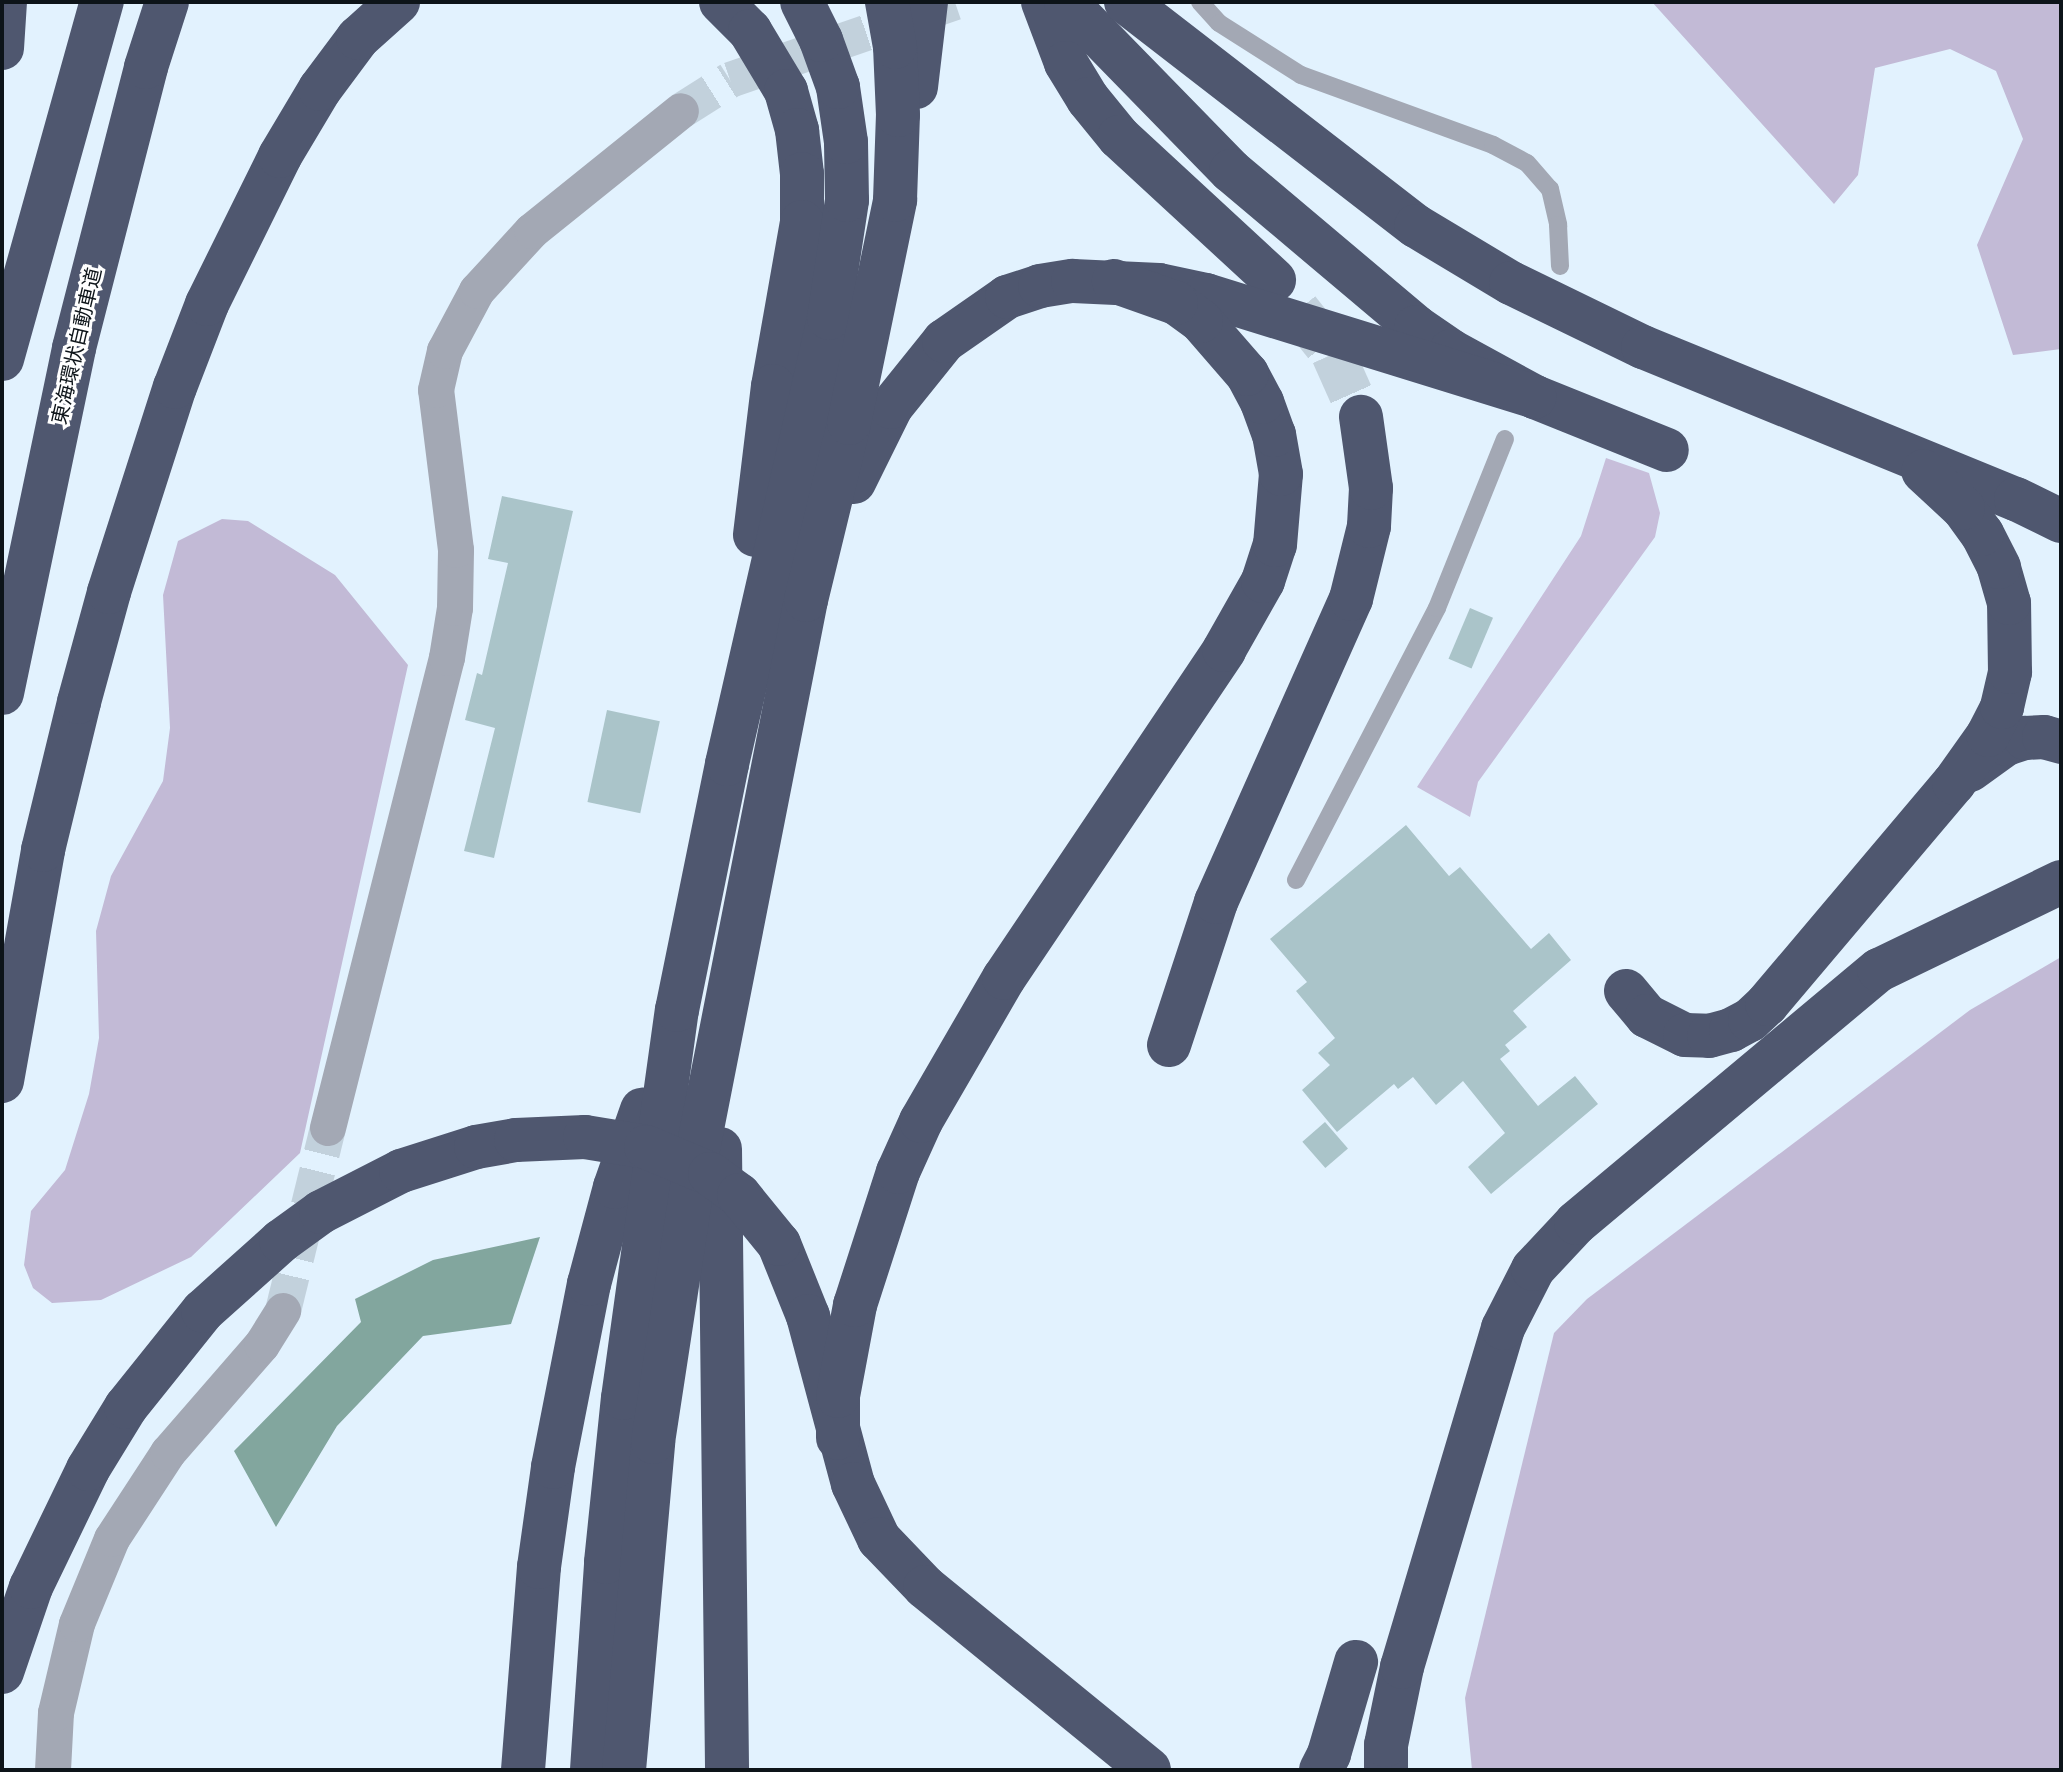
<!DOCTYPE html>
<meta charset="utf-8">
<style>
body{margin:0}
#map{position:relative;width:2063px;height:1772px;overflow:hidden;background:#e2f2fe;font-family:Inter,"Noto Sans JP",sans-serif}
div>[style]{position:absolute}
.green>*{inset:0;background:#c7beda}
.forest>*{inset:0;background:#c2bad6}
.water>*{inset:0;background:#82a69e}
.building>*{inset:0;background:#aac4c9;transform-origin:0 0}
.minor-tunnel>*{height:36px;margin-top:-18px;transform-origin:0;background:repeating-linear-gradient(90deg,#c2d1dc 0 36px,transparent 0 54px)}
.motorway-tunnel>*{height:44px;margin-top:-22px;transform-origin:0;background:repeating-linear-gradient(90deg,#c2d1dc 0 44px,transparent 0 66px)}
.service>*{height:18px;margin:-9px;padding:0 9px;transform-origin:9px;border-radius:9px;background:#a3a8b4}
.minor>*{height:36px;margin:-18px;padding:0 18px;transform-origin:18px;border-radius:18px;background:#a3a8b4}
.motorway>*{height:44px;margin:-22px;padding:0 22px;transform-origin:22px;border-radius:22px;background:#4f576f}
.motorway-bridge>*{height:44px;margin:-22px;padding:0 22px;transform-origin:22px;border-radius:22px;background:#4f576f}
span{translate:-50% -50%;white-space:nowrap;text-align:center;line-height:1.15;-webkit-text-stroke:6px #fff;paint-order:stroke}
.street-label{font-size:20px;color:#0d1419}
.frame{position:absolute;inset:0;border:4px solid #0d1419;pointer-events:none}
</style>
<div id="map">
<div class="green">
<i style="clip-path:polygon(1606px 458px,1649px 473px,1660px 513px,1655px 537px,1478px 782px,1470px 817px,1417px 787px,1581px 536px)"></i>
</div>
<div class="forest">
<i style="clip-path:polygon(1652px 2px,2061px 2px,2061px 349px,2013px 355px,1977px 245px,2023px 139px,1996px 71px,1950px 49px,1875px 68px,1858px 175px,1834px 204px)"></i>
<i style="clip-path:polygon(222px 519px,248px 521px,335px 575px,408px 665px,300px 1153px,191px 1257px,101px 1300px,52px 1303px,33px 1288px,24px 1265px,31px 1211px,65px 1170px,89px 1094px,99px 1038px,96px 931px,111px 876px,163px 781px,170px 728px,163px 595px,178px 541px)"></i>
<i style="clip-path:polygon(2061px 957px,2061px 1770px,1472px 1770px,1465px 1698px,1554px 1333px,1587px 1299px,1970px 1010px)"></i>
</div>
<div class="water">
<i style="clip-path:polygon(540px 1237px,511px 1324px,423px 1336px,337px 1426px,276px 1527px,234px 1451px,361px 1322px,355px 1299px,433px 1260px)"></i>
</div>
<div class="building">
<i style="clip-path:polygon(502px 496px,573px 511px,494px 858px,464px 851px,495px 728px,465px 720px,477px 673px,482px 675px,508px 563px,488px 559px)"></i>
<i style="left:1470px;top:608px;width:25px;height:55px;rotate:23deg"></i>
<i style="left:607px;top:710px;width:54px;height:94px;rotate:12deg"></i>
<i style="clip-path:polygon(1406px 825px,1449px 876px,1460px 867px,1531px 949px,1549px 933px,1571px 960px,1513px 1011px,1527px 1027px,1505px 1045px,1510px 1051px,1500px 1059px,1538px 1106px,1575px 1076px,1598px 1104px,1491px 1194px,1468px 1167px,1505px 1133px,1463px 1081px,1436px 1105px,1413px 1077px,1398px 1089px,1394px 1084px,1337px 1132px,1302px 1090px,1330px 1065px,1318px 1053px,1335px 1038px,1296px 991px,1307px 982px,1270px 939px)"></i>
<i style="left:1325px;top:1122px;width:35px;height:30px;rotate:49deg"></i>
</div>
<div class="minor-tunnel">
<i style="left:681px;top:111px;width:58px;rotate:-32.3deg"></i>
<i style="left:730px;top:80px;width:238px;rotate:-19.1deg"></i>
<i style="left:283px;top:1311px;width:188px;rotate:-76.2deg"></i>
</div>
<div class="motorway-tunnel">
<i style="left:1298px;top:310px;width:56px;rotate:51.5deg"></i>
<i style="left:1333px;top:354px;width:69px;rotate:66deg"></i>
</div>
<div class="service">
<i style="left:1200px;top:2px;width:28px;rotate:48deg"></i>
<i style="left:1219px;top:23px;width:97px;rotate:32.4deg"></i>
<i style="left:1301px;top:75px;width:204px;rotate:20deg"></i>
<i style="left:1493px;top:145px;width:38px;rotate:28deg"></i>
<i style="left:1527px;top:163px;width:35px;rotate:49deg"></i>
<i style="left:1550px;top:189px;width:37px;rotate:77deg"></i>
<i style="left:1558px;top:225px;width:41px;rotate:87.2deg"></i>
<i style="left:1296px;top:880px;width:306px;rotate:-62.6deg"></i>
<i style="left:1437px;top:608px;width:182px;rotate:-68.1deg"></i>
</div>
<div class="minor">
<i style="left:328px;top:1128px;width:485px;rotate:-75.8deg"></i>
<i style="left:447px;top:658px;width:51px;rotate:-80.9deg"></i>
<i style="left:455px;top:608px;width:58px;rotate:-89deg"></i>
<i style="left:456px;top:550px;width:161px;rotate:-97.1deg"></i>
<i style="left:436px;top:390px;width:40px;rotate:-77deg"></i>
<i style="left:445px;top:351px;width:68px;rotate:-61.9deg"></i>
<i style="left:477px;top:291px;width:81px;rotate:-47.5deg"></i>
<i style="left:532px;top:231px;width:191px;rotate:-38.8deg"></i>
<i style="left:53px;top:1770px;width:57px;rotate:-87deg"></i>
<i style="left:56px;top:1713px;width:91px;rotate:-76.7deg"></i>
<i style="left:77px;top:1624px;width:92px;rotate:-67.6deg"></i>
<i style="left:112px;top:1539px;width:103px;rotate:-56.9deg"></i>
<i style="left:168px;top:1453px;width:143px;rotate:-49deg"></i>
<i style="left:262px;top:1345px;width:40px;rotate:-58deg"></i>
</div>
<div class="motorway">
<i style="left:721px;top:2px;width:41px;rotate:45deg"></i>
<i style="left:750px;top:31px;width:70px;rotate:59deg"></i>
<i style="left:786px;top:91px;width:41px;rotate:74.2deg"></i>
<i style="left:797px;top:130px;width:44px;rotate:83.5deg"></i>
<i style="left:802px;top:174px;width:48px;rotate:90deg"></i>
<i style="left:802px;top:222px;width:167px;rotate:100deg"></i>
<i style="left:773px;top:386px;width:150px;rotate:96.9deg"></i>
<i style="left:1043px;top:2px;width:65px;rotate:69.3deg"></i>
<i style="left:1066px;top:63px;width:42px;rotate:58.6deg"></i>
<i style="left:1088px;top:99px;width:49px;rotate:50.8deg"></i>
<i style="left:1119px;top:137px;width:211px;rotate:42.7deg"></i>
<i style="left:1066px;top:2px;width:236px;rotate:45.7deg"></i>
<i style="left:1231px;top:171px;width:242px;rotate:40.1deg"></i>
<i style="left:1416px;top:327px;width:42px;rotate:34.4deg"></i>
<i style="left:1451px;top:351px;width:96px;rotate:28.7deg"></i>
<i style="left:1535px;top:397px;width:142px;rotate:21.9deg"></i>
<i style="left:1126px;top:2px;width:366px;rotate:37.7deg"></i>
<i style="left:1416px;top:226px;width:111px;rotate:31deg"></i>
<i style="left:1511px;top:283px;width:147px;rotate:25.9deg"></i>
<i style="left:1643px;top:347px;width:403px;rotate:22.2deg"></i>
<i style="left:2016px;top:499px;width:50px;rotate:26.1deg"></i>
<i style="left:2px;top:48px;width:46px;rotate:-86.3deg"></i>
<i style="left:916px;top:87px;width:86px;rotate:-83.3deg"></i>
<i style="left:2px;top:359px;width:371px;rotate:-74.4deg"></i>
<i style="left:854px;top:482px;width:84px;rotate:-63.7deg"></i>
<i style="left:891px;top:407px;width:85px;rotate:-51.2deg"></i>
<i style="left:944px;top:341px;width:77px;rotate:-34.9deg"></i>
<i style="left:1007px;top:297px;width:35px;rotate:-18deg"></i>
<i style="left:1040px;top:286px;width:33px;rotate:-9deg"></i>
<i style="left:1073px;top:281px;width:86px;rotate:2.7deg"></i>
<i style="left:1159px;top:285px;width:48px;rotate:12deg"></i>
<i style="left:1206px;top:295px;width:344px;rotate:17.2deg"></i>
<i style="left:2px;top:693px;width:352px;rotate:-78.2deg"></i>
<i style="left:74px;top:348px;width:290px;rotate:-75.6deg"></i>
<i style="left:146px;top:67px;width:68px;rotate:-72.1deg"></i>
<i style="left:1970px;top:770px;width:44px;rotate:-35.8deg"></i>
<i style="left:2006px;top:744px;width:20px;rotate:-18deg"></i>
<i style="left:2025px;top:738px;width:19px;rotate:-3deg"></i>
<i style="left:2044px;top:737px;width:18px;rotate:16deg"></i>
<i style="left:1626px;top:991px;width:33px;rotate:50deg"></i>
<i style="left:1647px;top:1016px;width:42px;rotate:26.6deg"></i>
<i style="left:1685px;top:1035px;width:24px;rotate:2deg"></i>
<i style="left:1709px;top:1036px;width:23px;rotate:-15deg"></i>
<i style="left:1731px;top:1030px;width:21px;rotate:-28deg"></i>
<i style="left:1750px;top:1020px;width:23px;rotate:-43deg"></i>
<i style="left:1767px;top:1004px;width:289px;rotate:-49.8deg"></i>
<i style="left:1954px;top:783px;width:59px;rotate:-54.7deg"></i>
<i style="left:1988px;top:735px;width:31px;rotate:-63deg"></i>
<i style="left:2002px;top:707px;width:36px;rotate:-77deg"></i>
<i style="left:2010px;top:672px;width:69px;rotate:-90.8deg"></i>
<i style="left:2009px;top:603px;width:37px;rotate:-106deg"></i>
<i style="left:1999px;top:567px;width:37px;rotate:-117deg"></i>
<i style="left:1982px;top:534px;width:32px;rotate:-126deg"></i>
<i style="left:1963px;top:508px;width:54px;rotate:-137.2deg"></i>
<i style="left:1169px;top:1045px;width:151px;rotate:-71.8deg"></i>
<i style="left:1216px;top:902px;width:332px;rotate:-66deg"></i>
<i style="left:1351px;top:599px;width:75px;rotate:-76.1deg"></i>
<i style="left:1369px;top:526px;width:38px;rotate:-87deg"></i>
<i style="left:1371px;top:488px;width:72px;rotate:-98deg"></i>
<i style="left:2px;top:1081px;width:235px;rotate:-79.9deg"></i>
<i style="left:43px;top:850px;width:152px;rotate:-76.3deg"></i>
<i style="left:79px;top:702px;width:114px;rotate:-74.7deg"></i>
<i style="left:109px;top:592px;width:215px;rotate:-72.2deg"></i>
<i style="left:175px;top:387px;width:89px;rotate:-68.9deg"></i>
<i style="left:207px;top:304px;width:165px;rotate:-63.7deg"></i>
<i style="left:280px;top:156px;width:78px;rotate:-59.2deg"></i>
<i style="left:320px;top:89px;width:64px;rotate:-53.3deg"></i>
<i style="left:358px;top:38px;width:54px;rotate:-42deg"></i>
<i style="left:720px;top:1149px;width:621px;rotate:89.35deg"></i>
<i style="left:779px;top:1244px;width:78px;rotate:68.1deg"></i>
<i style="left:808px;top:1316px;width:174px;rotate:75deg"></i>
<i style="left:853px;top:1484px;width:61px;rotate:64.7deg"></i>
<i style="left:879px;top:1539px;width:66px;rotate:46.2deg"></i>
<i style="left:925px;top:1587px;width:289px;rotate:39.2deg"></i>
<i style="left:838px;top:1438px;width:42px;rotate:-90deg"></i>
<i style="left:838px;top:1396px;width:93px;rotate:-79.4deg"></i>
<i style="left:855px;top:1305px;width:140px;rotate:-72.1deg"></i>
<i style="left:898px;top:1172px;width:56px;rotate:-65.7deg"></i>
<i style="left:921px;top:1121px;width:165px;rotate:-59.9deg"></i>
<i style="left:1004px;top:978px;width:395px;rotate:-56.1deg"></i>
<i style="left:1224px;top:650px;width:79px;rotate:-60.5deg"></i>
<i style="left:1263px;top:581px;width:38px;rotate:-72deg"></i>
<i style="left:1275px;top:545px;width:71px;rotate:-85.2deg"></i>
<i style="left:1281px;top:474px;width:40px;rotate:-100deg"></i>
<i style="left:1274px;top:435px;width:35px;rotate:-110deg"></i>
<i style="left:1262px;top:402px;width:32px;rotate:-118deg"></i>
<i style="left:1247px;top:374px;width:70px;rotate:-131deg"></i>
<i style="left:1201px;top:321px;width:31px;rotate:-144deg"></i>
<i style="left:1176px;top:303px;width:66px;rotate:-160.5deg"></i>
<i style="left:2px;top:1672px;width:90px;rotate:-71.2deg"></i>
<i style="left:31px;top:1587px;width:131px;rotate:-64.2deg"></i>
<i style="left:88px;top:1469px;width:73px;rotate:-58.5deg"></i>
<i style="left:126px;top:1407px;width:123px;rotate:-51.3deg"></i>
<i style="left:203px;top:1311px;width:105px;rotate:-41.9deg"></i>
<i style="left:281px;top:1241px;width:49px;rotate:-35.9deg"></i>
<i style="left:321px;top:1212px;width:90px;rotate:-27.1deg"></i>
<i style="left:401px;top:1171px;width:79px;rotate:-17.7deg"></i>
<i style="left:476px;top:1147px;width:41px;rotate:-9.9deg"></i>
<i style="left:516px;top:1140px;width:69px;rotate:-2.5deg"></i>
<i style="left:523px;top:1770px;width:204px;rotate:-85.5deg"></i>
<i style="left:539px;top:1567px;width:101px;rotate:-82deg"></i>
<i style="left:553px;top:1467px;width:187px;rotate:-78.9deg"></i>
<i style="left:589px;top:1284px;width:100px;rotate:-75deg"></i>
<i style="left:615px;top:1187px;width:82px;rotate:-70.7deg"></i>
<i style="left:592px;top:1770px;width:208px;rotate:-86.1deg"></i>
<i style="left:606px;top:1562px;width:165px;rotate:-84.1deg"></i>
<i style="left:623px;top:1398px;width:392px;rotate:-82.1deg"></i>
<i style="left:677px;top:1010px;width:251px;rotate:-78.5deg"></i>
<i style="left:727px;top:764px;width:458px;rotate:-77.1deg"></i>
<i style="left:829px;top:318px;width:119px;rotate:-81.3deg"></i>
<i style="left:847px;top:200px;width:58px;rotate:-91deg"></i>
<i style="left:846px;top:142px;width:56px;rotate:-98.3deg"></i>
<i style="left:838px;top:87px;width:50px;rotate:-109.9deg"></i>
<i style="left:821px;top:40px;width:42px;rotate:-116.6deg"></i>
<i style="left:624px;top:1770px;width:329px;rotate:-84.9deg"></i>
<i style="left:653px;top:1442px;width:291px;rotate:-81.3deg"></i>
<i style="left:697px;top:1154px;width:565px;rotate:-78.87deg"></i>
<i style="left:806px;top:600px;width:182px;rotate:-76.3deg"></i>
<i style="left:849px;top:423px;width:228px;rotate:-78.3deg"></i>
<i style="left:895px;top:200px;width:85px;rotate:-88deg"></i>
<i style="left:898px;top:115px;width:68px;rotate:-92.5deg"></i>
<i style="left:895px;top:47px;width:46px;rotate:-100.1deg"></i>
<i style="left:1321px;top:1770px;width:18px;rotate:-63deg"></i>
<i style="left:1329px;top:1754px;width:96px;rotate:-73.6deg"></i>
<i style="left:1386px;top:1770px;width:25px;rotate:-90deg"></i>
<i style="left:1386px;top:1745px;width:80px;rotate:-78.4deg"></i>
<i style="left:1402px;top:1667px;width:354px;rotate:-73.4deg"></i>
<i style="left:1503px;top:1328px;width:66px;rotate:-63deg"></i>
<i style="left:1533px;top:1269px;width:63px;rotate:-46.9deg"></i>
<i style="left:1576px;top:1223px;width:395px;rotate:-39.9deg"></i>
<i style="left:1879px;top:970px;width:202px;rotate:-25.8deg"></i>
</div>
<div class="motorway-bridge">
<i style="left:585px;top:1137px;width:62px;rotate:9.3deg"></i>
<i style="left:646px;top:1147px;width:69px;rotate:22.9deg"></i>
<i style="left:710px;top:1174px;width:36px;rotate:36deg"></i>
<i style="left:739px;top:1195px;width:63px;rotate:50.8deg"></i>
</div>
<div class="street-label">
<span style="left:77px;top:346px;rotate:-77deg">東海環状自動車道</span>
</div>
<div class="frame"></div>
</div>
